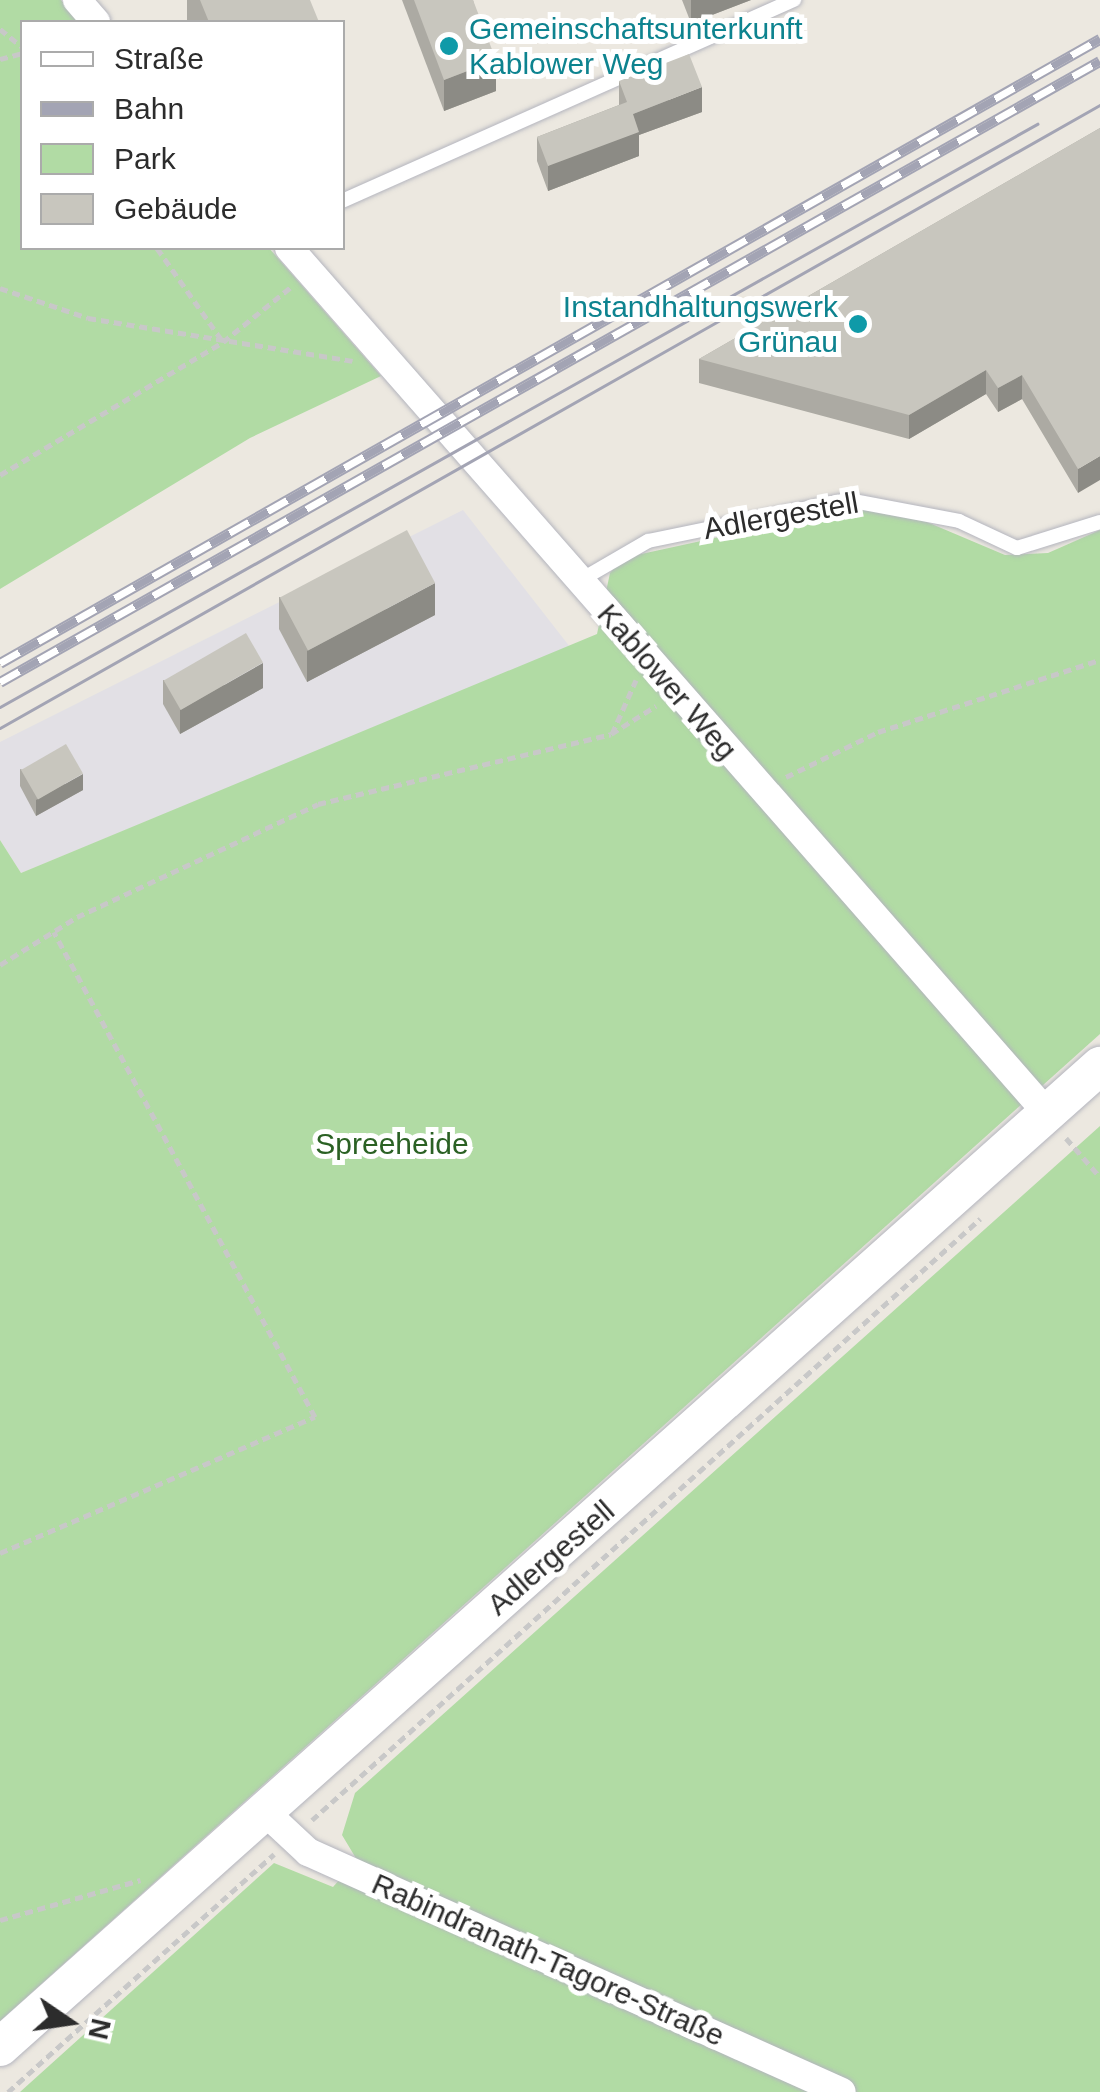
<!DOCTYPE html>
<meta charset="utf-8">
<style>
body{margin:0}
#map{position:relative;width:1100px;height:2092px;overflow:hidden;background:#ece8e0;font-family:Arial,sans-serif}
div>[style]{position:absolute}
.industrial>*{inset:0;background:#e2e0e5}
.green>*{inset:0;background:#b1dba4}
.path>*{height:5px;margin-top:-2.5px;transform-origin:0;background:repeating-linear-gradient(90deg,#c8c8c8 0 8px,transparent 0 13px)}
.roads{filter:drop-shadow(0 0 2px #b4b5be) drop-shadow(0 0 2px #b4b5be)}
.lane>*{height:14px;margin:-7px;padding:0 7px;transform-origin:7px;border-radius:7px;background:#fff}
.street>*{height:28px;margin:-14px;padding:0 14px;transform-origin:14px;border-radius:14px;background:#fff}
.secondary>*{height:38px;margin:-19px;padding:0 19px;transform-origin:19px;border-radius:19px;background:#fff}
.tram>*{height:2.5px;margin:-1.25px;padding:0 1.25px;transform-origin:1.25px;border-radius:1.25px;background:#a3a4b4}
.rail>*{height:11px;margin-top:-5.5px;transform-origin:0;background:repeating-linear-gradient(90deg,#fff 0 22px,#a3a4b4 0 44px);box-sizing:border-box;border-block:2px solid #a3a4b4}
.wall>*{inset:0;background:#acaaa3;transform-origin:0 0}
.shaded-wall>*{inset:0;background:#8c8b85}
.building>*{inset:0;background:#c8c6be;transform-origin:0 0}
.dots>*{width:28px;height:28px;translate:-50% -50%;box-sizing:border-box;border:5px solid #fff;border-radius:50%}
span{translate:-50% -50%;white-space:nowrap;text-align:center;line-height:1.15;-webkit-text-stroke:10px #fff;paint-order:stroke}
.culture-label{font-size:30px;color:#0d838f}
.left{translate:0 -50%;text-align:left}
.right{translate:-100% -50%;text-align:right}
.street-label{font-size:30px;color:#2c2c2c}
.park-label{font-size:30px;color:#2b6124}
.legend{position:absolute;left:20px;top:20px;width:325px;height:230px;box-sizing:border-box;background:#fff;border:2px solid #ababab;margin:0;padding:12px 18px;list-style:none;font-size:30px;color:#2c2c2c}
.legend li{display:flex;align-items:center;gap:20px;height:50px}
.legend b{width:50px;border:2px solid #ababab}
.north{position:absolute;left:20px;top:1972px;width:100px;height:100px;-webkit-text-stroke:8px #fff;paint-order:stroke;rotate:103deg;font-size:28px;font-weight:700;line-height:40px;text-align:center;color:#2c2c2c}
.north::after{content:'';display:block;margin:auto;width:35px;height:45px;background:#2c2c2c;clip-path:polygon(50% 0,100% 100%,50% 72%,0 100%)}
</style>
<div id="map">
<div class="industrial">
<i style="clip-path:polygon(463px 510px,570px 647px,21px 873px,0 840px,0 742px)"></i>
</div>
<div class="green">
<i style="clip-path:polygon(0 0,61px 0,80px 22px,22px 22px,22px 248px,269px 248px,381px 376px,250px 438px,0 589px)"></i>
<i style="clip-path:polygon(857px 507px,908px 514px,1005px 555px,1048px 553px,1100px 530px,1100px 1034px,0 2021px,0 840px,21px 873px,597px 634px,610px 573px,623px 558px)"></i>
<i style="clip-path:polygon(1100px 1126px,1100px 2092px,20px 2092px,274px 1863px,333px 1887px,357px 1860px,342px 1835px,355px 1793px)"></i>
</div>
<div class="path">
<i style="left:0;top:29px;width:28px;rotate:39deg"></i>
<i style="left:0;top:59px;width:23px;rotate:-15deg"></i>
<i style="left:157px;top:248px;width:115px;rotate:54.9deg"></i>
<i style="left:0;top:288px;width:93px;rotate:18.8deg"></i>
<i style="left:88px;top:318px;width:268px;rotate:9.2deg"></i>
<i style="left:0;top:475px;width:260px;rotate:-30.8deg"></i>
<i style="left:223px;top:342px;width:87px;rotate:-39deg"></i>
<i style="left:612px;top:734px;width:59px;rotate:-66deg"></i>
<i style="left:786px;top:777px;width:102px;rotate:-26.1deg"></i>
<i style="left:878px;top:732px;width:233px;rotate:-18deg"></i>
<i style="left:0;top:965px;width:91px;rotate:-31.9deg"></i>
<i style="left:77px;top:917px;width:266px;rotate:-25.1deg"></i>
<i style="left:318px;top:804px;width:301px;rotate:-13.4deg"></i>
<i style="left:611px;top:734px;width:53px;rotate:-31.9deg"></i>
<i style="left:1066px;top:1138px;width:52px;rotate:48.9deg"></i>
<i style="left:0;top:1553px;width:343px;rotate:-23.4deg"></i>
<i style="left:315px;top:1417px;width:551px;rotate:-118.29deg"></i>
<i style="left:312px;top:1820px;width:899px;rotate:-41.98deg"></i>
<i style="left:0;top:1920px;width:146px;rotate:-15.9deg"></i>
<i style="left:8px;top:2092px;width:357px;rotate:-41.8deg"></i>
</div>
<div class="roads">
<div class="lane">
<i style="left:342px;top:201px;width:495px;rotate:-24deg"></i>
<i style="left:579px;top:581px;width:80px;rotate:-30.1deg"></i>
<i style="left:648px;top:541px;width:204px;rotate:-11.6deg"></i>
<i style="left:848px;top:500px;width:113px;rotate:10.7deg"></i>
<i style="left:959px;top:521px;width:64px;rotate:25deg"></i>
<i style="left:1017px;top:548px;width:87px;rotate:-17.4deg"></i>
</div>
<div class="street">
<i style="left:77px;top:0;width:29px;rotate:49deg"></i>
<i style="left:289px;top:248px;width:1152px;rotate:48.77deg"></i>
<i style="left:264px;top:1811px;width:60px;rotate:43deg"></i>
<i style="left:308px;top:1852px;width:585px;rotate:24.2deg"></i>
</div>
<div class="secondary">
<i style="left:0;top:2047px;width:1474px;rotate:-41.73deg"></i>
</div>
</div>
<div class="tram">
<i style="left:0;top:707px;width:1190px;rotate:-29.34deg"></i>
<i style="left:0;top:728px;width:1264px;rotate:-29.53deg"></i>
</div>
<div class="rail">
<i style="left:0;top:663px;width:1265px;rotate:-29.57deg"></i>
<i style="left:0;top:682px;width:1263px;rotate:-29.45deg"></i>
</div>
<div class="wall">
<i style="left:187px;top:0;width:123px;height:24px"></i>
<i style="clip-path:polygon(402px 0,473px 0,496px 91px,444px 111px)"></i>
<i style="clip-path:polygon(682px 0,751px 0,691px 23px)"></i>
<i style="clip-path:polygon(619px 81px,702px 112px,639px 135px,639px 156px,548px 191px,537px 161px,537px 137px,619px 105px)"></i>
<i style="clip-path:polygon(1100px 128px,1078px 493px,1022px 399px,998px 412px,986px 394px,909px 439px,699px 383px,699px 359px)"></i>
<i style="clip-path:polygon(279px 597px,435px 615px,307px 682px,279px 629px)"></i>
<i style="clip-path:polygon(163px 680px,263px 688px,180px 734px,163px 704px)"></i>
<i style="clip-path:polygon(20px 769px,83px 790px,36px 816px,20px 786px)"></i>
</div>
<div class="shaded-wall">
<i style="clip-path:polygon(691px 0,751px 0,691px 23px)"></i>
<i style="clip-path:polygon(496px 60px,496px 91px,444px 111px,444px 80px)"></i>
<i style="clip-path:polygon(702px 87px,702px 112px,639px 135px,639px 156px,548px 191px,548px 166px,633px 114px)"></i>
<i style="clip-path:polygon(986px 370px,986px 394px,909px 439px,909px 415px)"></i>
<i style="clip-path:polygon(1022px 375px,1022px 399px,998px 412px,998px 388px)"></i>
<i style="clip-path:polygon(1100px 456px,1100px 480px,1078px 493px,1078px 469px)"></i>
<i style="clip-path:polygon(435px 583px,435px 615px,307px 682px,307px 651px)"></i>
<i style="clip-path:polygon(263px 663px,263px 688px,180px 734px,180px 710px)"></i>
<i style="clip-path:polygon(83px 774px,83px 790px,36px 816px,36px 800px)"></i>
</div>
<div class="building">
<i style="clip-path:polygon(200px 0,310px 0,319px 22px,209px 22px)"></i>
<i style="clip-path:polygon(414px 0,473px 0,496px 60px,444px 80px)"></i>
<i style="clip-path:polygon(689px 54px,702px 87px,633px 114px,639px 132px,548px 166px,537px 137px,627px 102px,619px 81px)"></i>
<i style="clip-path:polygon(1100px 128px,1100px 456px,1078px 469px,1022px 375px,998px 388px,986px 370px,909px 415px,699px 359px)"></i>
<i style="left:407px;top:530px;width:60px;height:144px;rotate:62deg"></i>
<i style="left:246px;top:633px;width:34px;height:95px;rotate:60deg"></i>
<i style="left:66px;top:744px;width:34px;height:52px;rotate:60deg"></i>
</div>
<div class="dots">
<i style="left:449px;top:46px;background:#0f9aa8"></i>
<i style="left:858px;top:324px;background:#0f9aa8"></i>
</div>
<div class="culture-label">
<span class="left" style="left:469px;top:46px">Gemeinschaftsunterkunft<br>Kablower Weg</span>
<span class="right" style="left:838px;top:324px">Instandhaltungswerk<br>Grünau</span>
</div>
<div class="street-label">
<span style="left:781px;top:516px;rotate:-10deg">Adlergestell</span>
<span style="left:667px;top:682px;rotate:49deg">Kablower Weg</span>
<span style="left:551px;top:1558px;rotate:-41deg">Adlergestell</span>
<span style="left:548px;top:1960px;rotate:24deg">Rabindranath-Tagore-Straße</span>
</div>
<div class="park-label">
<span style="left:392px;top:1144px">Spreeheide</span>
</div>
<ul class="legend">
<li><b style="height:12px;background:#fff"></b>Straße</li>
<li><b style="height:12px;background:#a3a4b4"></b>Bahn</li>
<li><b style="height:28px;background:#b1dba4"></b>Park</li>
<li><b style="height:28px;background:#c8c6be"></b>Gebäude</li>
</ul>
<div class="north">N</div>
</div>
